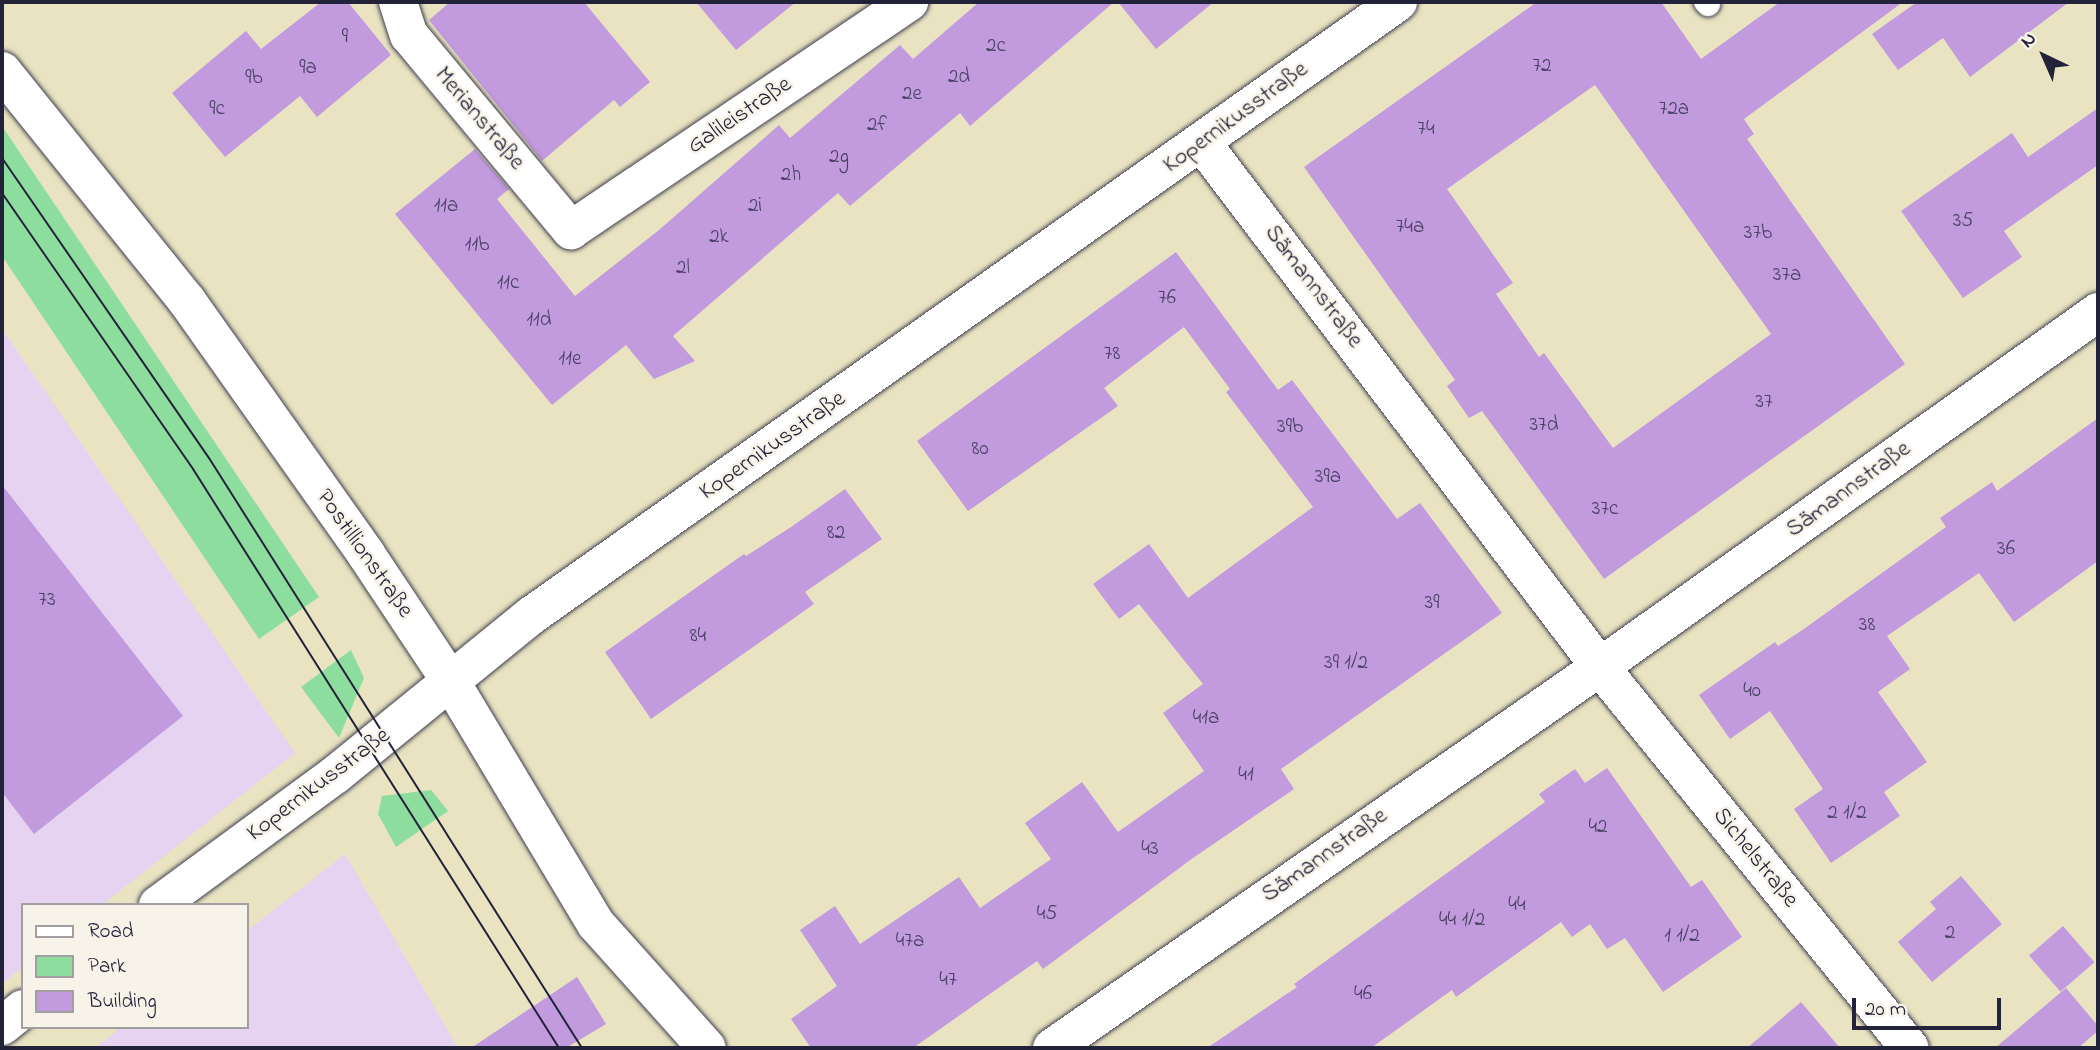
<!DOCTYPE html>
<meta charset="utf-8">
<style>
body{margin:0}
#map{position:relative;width:2100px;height:1050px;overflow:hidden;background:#e9e3c2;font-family:"Indie Flower",sans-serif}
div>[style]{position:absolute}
.built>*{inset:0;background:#e5d3f1}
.green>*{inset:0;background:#8dde9e}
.building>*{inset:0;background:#c19bde;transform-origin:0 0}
.roads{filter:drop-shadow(0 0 2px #403f4f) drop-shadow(0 0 2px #403f4f)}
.lane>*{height:24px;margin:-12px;padding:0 12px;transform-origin:12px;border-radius:12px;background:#fff}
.street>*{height:38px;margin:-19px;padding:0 19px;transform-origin:19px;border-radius:19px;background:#fff}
.secondary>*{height:38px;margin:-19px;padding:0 19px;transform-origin:19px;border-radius:19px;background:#fff}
.tram>*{height:2px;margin:-1px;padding:0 1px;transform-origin:1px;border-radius:1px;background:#22223b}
span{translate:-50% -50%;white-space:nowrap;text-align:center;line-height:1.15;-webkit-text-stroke:5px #f7f3e8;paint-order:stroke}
.number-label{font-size:21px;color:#4a4064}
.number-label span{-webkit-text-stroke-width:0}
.street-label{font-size:24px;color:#22223b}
.frame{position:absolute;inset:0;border:4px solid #22223b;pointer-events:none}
.legend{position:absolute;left:21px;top:903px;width:228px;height:126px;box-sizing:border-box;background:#f7f3e8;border:2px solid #a29fa3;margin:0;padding:9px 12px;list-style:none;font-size:21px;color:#22223b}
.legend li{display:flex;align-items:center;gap:14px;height:35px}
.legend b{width:35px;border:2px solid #a29fa3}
.north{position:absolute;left:2009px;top:21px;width:70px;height:70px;-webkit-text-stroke:5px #f7f3e8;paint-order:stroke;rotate:316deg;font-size:19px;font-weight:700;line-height:28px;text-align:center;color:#22223b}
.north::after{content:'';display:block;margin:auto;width:24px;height:32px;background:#22223b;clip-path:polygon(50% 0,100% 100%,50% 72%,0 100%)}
.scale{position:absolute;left:1852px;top:998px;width:149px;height:32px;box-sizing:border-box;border:4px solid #22223b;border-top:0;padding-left:9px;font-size:21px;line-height:24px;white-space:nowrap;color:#22223b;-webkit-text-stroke:5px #f7f3e8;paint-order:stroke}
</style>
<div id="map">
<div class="built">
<i style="clip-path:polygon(2px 329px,295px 753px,102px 905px,23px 905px,23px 967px,2px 984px)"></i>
<i style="clip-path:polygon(345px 854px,458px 1048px,95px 1048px,122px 1027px,247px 1027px,247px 931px)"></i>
</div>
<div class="green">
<i style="clip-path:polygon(2px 126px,319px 597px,259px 639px,2px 256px)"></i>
<i style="clip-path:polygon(351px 650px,364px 678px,339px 738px,301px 687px)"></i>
<i style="clip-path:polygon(431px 790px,448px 811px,396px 847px,378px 814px,382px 796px)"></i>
</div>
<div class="building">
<i style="clip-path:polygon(321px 2px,348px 2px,391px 55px,317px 117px,300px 96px,225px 157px,172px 93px,246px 31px,261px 49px)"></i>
<i style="clip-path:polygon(450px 2px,584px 2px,650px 82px,620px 107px,614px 100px,542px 161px,429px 20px)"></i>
<i style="clip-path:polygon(696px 2px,796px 2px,736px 50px)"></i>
<i style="clip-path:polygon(979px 2px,1114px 2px,970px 126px,960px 113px,850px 206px,838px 193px,673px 336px,695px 361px,654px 379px,626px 345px,552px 405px,395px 214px,475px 149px,509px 189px,497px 199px,575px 296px,659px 230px,779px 125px,790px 138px,900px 45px,913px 59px)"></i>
<i style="clip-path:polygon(1118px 2px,1214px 2px,1156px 49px)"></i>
<i style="clip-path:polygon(evenodd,1537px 2px,1661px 2px,1701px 59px,1780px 2px,1903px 2px,1744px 119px,1754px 134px,1747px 139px,1905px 364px,1604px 579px,1482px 411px,1469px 418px,1447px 386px,1455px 380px,1304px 167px,1537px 2px,1595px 85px,1771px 334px,1613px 448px,1544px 353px,1539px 357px,1496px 294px,1513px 283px,1447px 189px,1595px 85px)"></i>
<i style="clip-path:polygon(1917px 2px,2069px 2px,1970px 77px,1943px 38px,1898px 70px,1872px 34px)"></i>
<i style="clip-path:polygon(2098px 108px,2098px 165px,2004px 231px,2022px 257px,1963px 298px,1901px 211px,2012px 133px,2028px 157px)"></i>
<i style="clip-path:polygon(1176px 252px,1278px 390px,1292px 380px,1397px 519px,1420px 503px,1502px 613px,1281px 769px,1294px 789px,1193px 858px,1043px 969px,1037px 961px,913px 1048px,811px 1048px,791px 1019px,837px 986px,800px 930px,835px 906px,860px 944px,959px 877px,980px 908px,1051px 859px,1025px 823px,1082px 782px,1118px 832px,1204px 771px,1163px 713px,1203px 684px,1139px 604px,1119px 619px,1093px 584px,1149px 544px,1188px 598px,1313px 507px,1226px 392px,1230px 389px,1184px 327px,1104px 388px,1118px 406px,968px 511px,917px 441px)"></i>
<i style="clip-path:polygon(2098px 418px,2098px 561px,2014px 622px,1979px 573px,1887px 636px,1910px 669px,1878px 692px,1927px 762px,1884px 792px,1900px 816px,1831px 863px,1794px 809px,1823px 789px,1770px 711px,1730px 739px,1699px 695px,1775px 642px,1778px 646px,1801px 631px,1946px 527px,1940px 518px,1992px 482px,1997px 491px)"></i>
<i style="clip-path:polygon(2px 485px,183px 716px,34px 834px,2px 792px)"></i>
<i style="clip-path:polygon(845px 489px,882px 539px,805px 592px,814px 604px,651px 719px,605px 652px,744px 554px,746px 556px,791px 527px)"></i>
<i style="clip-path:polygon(1607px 768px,1691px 887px,1702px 880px,1742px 937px,1663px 992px,1625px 938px,1607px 949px,1590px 924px,1572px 937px,1561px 922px,1456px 997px,1452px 990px,1371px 1048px,1207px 1048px,1297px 987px,1294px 984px,1545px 802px,1539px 794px,1575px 769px,1585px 783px)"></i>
<i style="clip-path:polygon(1961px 876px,2002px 924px,1932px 982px,1898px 942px,1936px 909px,1930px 902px)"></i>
<i style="left:2063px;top:926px;width:48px;height:45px;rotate:49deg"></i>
<i style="clip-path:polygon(577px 977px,606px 1024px,566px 1048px,471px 1048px)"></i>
<i style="clip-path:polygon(2066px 988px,2098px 1026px,2098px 1031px,2078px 1048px,1995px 1048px)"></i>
<i style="clip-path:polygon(1801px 1002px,1840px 1048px,1747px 1048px)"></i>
</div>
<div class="roads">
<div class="lane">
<i style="left:1706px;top:2px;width:3px;rotate:45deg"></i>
</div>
<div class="street">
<i style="left:398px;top:2px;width:35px;rotate:72deg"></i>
<i style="left:409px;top:35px;width:254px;rotate:50.3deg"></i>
<i style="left:571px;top:230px;width:408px;rotate:-34deg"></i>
<i style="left:1202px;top:143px;width:658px;rotate:52.78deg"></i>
<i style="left:1600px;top:667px;width:491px;rotate:50.9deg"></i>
<i style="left:158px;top:905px;width:220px;rotate:-36.3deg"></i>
<i style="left:335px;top:775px;width:254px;rotate:-39.1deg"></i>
<i style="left:532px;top:615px;width:1061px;rotate:-35.29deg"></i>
<i style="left:2px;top:1026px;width:27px;rotate:-39deg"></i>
<i style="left:1052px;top:1048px;width:667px;rotate:-34.81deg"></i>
<i style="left:1600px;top:667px;width:612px;rotate:-35.48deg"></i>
</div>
<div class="secondary">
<i style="left:2px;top:71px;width:295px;rotate:51.2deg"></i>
<i style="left:187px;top:301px;width:310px;rotate:54.7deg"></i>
<i style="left:366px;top:554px;width:154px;rotate:56.4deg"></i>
<i style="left:451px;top:682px;width:282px;rotate:59.1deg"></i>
<i style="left:596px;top:924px;width:166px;rotate:48.2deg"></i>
</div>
</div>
<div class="tram">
<i style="left:2px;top:158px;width:364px;rotate:55.4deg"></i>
<i style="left:209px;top:458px;width:698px;rotate:57.7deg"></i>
<i style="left:2px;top:193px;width:336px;rotate:55.3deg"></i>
<i style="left:193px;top:469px;width:685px;rotate:57.7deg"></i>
</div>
<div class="number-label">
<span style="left:345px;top:37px">9</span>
<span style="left:996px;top:46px">2c</span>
<span style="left:1542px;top:66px">72</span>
<span style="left:308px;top:68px">9a</span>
<span style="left:959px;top:77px">2d</span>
<span style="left:254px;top:78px">9b</span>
<span style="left:912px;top:94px">2e</span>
<span style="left:217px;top:109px">9c</span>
<span style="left:1674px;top:109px">72a</span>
<span style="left:877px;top:125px">2f</span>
<span style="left:1426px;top:129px">74</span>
<span style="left:839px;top:157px">2g</span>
<span style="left:791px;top:175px">2h</span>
<span style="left:446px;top:206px">11a</span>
<span style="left:755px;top:206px">2i</span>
<span style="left:1963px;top:221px">35</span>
<span style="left:1410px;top:227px">74a</span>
<span style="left:1758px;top:233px">37b</span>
<span style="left:719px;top:237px">2k</span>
<span style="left:477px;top:245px">11b</span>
<span style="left:683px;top:268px">2l</span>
<span style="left:1787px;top:275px">37a</span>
<span style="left:508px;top:283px">11c</span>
<span style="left:1167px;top:298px">76</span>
<span style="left:539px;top:320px">11d</span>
<span style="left:1112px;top:354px">78</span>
<span style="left:570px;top:359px">11e</span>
<span style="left:1764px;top:402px">37</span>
<span style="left:1544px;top:425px">37d</span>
<span style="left:1290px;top:427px">39b</span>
<span style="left:980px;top:449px">80</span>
<span style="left:1328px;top:477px">39a</span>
<span style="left:1605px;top:509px">37c</span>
<span style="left:836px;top:533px">82</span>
<span style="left:2006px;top:549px">36</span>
<span style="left:47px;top:600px">73</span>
<span style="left:1432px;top:603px">39</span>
<span style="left:1867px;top:625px">38</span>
<span style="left:698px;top:636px">84</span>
<span style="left:1346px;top:663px">39 1/2</span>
<span style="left:1752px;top:691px">40</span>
<span style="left:1206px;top:718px">41a</span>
<span style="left:1246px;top:775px">41</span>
<span style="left:1847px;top:813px">2 1/2</span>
<span style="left:1598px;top:827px">42</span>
<span style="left:1150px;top:849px">43</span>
<span style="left:1517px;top:905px">44</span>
<span style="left:1047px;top:914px">45</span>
<span style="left:1462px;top:920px">44 1/2</span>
<span style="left:1950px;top:933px">2</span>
<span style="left:1682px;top:936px">1 1/2</span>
<span style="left:910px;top:941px">47a</span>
<span style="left:948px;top:980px">47</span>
<span style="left:1363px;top:994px">46</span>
</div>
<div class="street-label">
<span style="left:740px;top:116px;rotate:-34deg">Galileistraße</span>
<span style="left:1236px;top:118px;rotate:-36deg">Kopernikusstraße</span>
<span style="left:479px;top:119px;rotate:50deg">Merianstraße</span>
<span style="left:1313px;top:287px;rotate:53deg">Sämannstraße</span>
<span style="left:773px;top:446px;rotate:-35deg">Kopernikusstraße</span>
<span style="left:1849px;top:490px;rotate:-36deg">Sämannstraße</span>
<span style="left:364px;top:554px;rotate:55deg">Postillionstraße</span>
<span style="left:319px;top:785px;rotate:-37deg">Kopernikusstraße</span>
<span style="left:1325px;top:856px;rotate:-35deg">Sämannstraße</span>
<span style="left:1755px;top:858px;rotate:51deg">Sichelstraße</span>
</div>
<div class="frame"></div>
<ul class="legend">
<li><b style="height:9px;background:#fff"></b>Road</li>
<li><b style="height:19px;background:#8dde9e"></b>Park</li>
<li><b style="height:19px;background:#c19bde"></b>Building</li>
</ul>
<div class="north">N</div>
<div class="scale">20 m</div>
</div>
